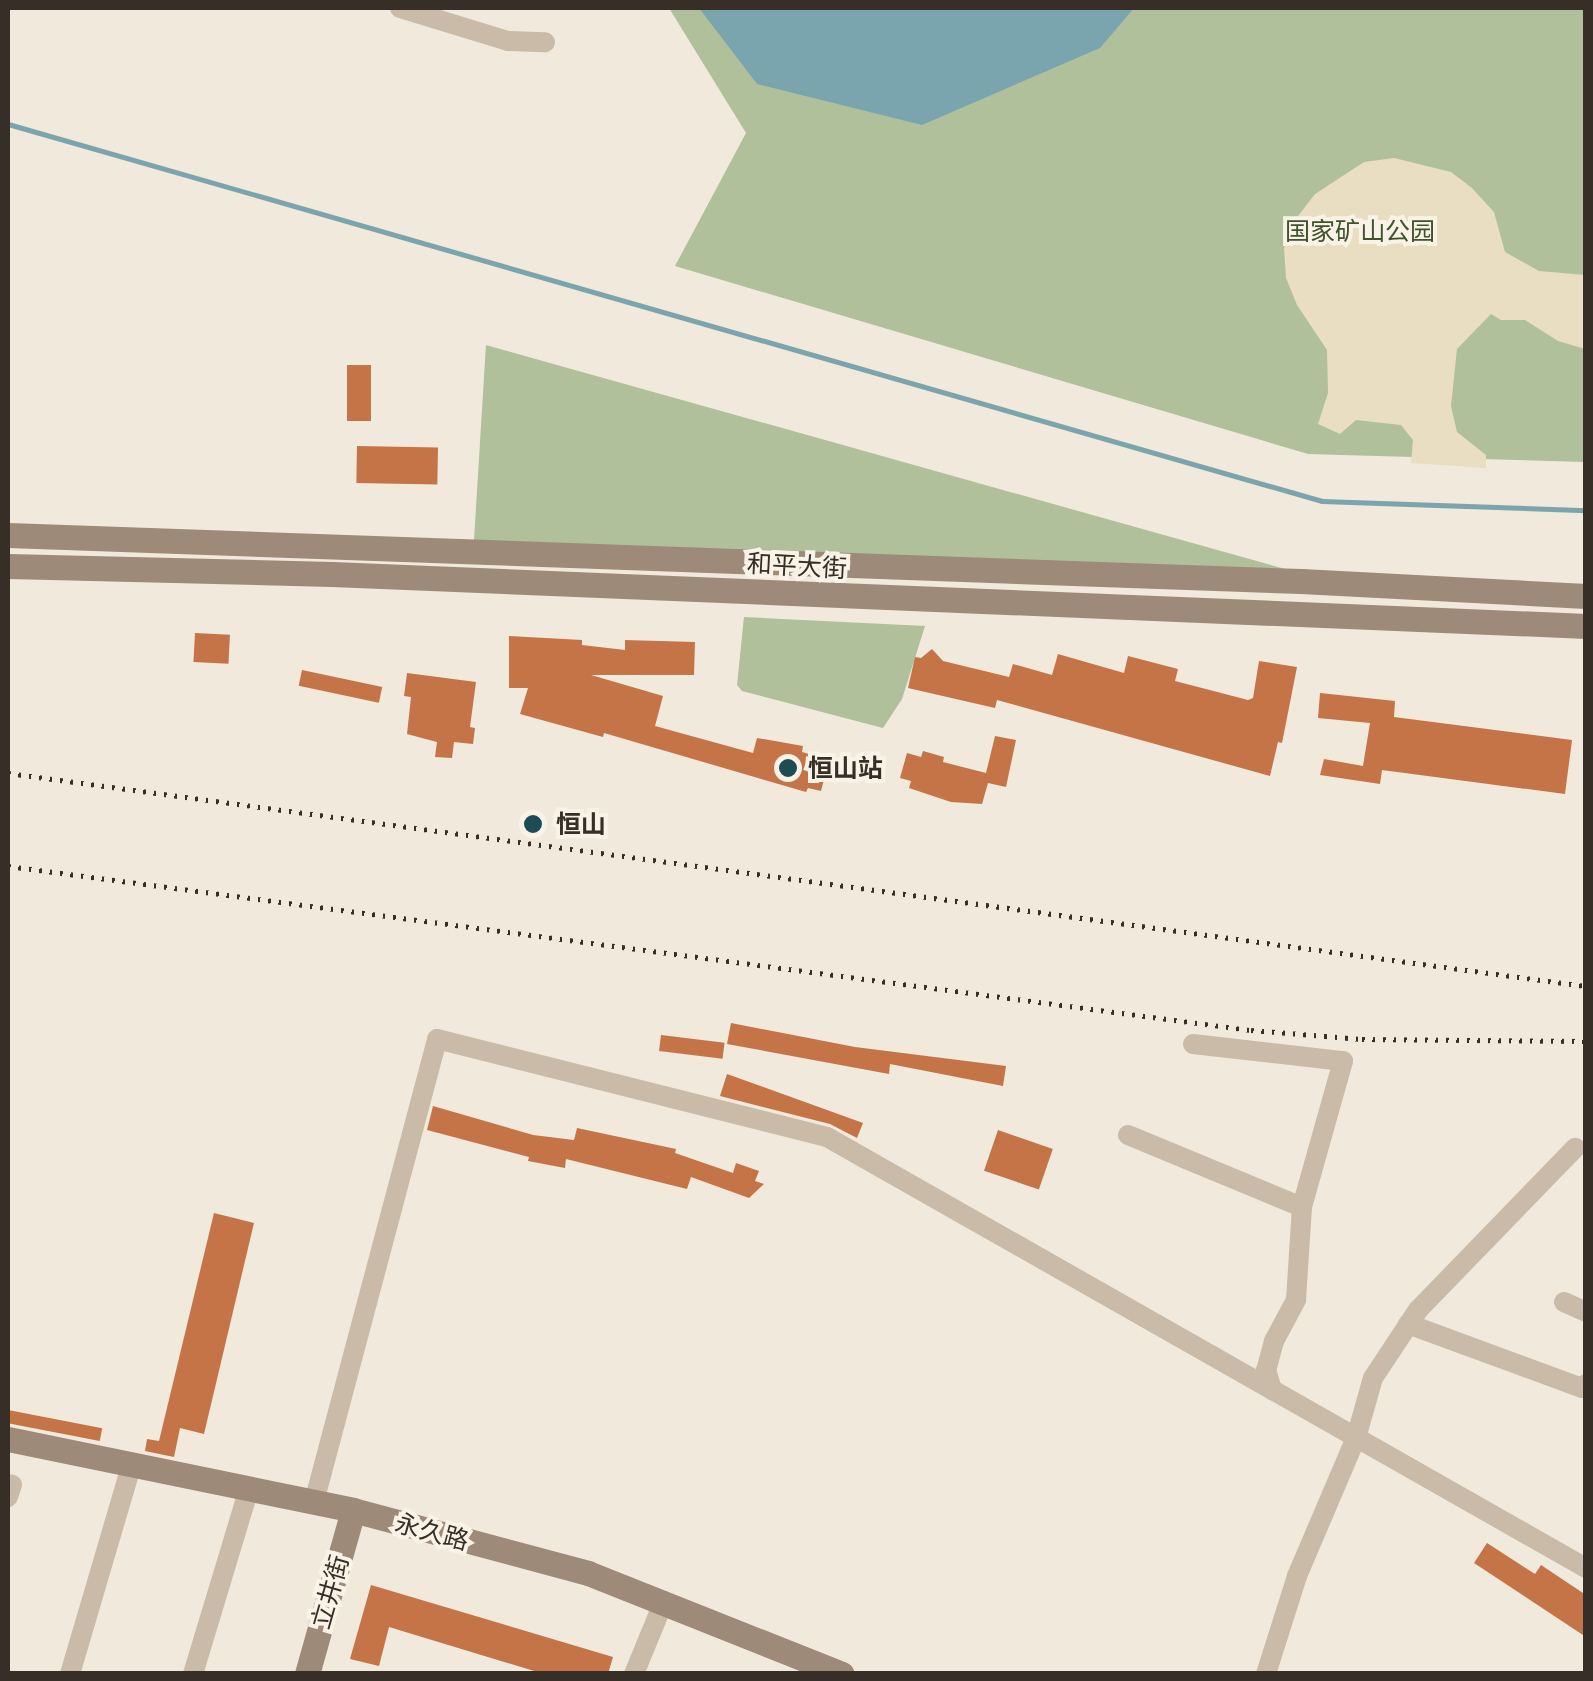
<!DOCTYPE html>
<meta charset="utf-8">
<style>
body{margin:0}
#map{position:relative;width:1593px;height:1681px;overflow:hidden;background:#f1e9db;font-family:Quicksand,"Noto Sans SC",sans-serif}
div>[style]{position:absolute}
.green>*{inset:0;background:#afc09b}
.plaza>*{inset:0;background:#e9ddc2}
.water>*{inset:0;background:#7aa5ae}
.stream>*{height:5px;margin:-2.5px;padding:0 2.5px;transform-origin:2.5px;border-radius:2.5px;background:#7aa5ae}
.building>*{inset:0;background:#c47446;transform-origin:0 0}
.street>*{height:20px;margin:-10px;padding:0 10px;transform-origin:10px;border-radius:10px;background:#c9bba7}
.secondary>*{height:25px;margin:-12.5px;padding:0 12.5px;transform-origin:12.5px;border-radius:12.5px;background:#9d8a78}
.rail>*{height:5px;margin-top:-2.5px;transform-origin:0;background:repeating-linear-gradient(90deg,#362e27 0 2.5px,transparent 0 10.5px)}
.dots>*{width:28px;height:28px;translate:-50% -50%;box-sizing:border-box;border:5px solid #f9f3e7;border-radius:50%}
span{translate:-50% -50%;white-space:nowrap;text-align:center;line-height:1.15;-webkit-text-stroke:8px #f9f3e7;paint-order:stroke}
.park-label{font-size:25px;color:#40532c}
.street-label{font-size:25px;color:#362e27}
.poi-label{font-size:25px;color:#362e27;font-weight:700}
.left{translate:0 -50%;text-align:left}
.frame{position:absolute;inset:0;border:10px solid #362e27;pointer-events:none}
</style>
<div id="map">
<div class="green">
<i style="clip-path:polygon(669px 8px,1585px 8px,1585px 462px,1308px 454px,675px 266px,746px 133px)"></i>
<i style="clip-path:polygon(486px 345px,1310px 576px,474px 540px)"></i>
<i style="clip-path:polygon(744px 617px,925px 626px,902px 699px,883px 728px,742px 691px,737px 685px)"></i>
</div>
<div class="plaza">
<i style="clip-path:polygon(1394px 158px,1451px 172px,1472px 188px,1494px 212px,1505px 252px,1539px 271px,1585px 275px,1585px 349px,1558px 341px,1525px 320px,1501px 320px,1491px 314px,1457px 349px,1451px 406px,1457px 432px,1486px 455px,1486px 468px,1411px 463px,1413px 440px,1401px 425px,1356px 420px,1340px 434px,1318px 424px,1328px 393px,1327px 350px,1297px 305px,1286px 278px,1284px 248px,1295px 220px,1315px 194px,1364px 162px)"></i>
</div>
<div class="water">
<i style="clip-path:polygon(699px 8px,1134px 8px,1100px 48px,922px 125px,757px 84px)"></i>
</div>
<div class="stream">
<i style="left:8px;top:124px;width:1367px;rotate:16.01deg"></i>
<i style="left:1322px;top:501px;width:264px;rotate:2deg"></i>
</div>
<div class="building">
<i style="left:347px;top:365px;width:24px;height:56px"></i>
<i style="left:357px;top:446px;width:81px;height:37px;rotate:1deg"></i>
<i style="left:195px;top:633px;width:35px;height:29px;rotate:3deg"></i>
<i style="clip-path:polygon(509px 636px,582px 640px,582px 645px,625px 650px,625px 640px,695px 642px,694px 675px,591px 675px,663px 696px,655px 726px,753px 753px,757px 738px,803px 746px,802px 752px,829px 760px,821px 791px,808px 788px,806px 792px,604px 733px,603px 737px,520px 714px,528px 688px,509px 688px)"></i>
<i style="clip-path:polygon(932px 649px,943px 661px,1009px 677px,1013px 664px,1052px 675px,1058px 654px,1124px 673px,1128px 656px,1178px 669px,1175px 681px,1248px 700px,1253px 698px,1259px 661px,1297px 667px,1282px 743px,1278px 742px,1270px 776px,997px 700px,995px 708px,908px 688px,915px 657px,921px 658px)"></i>
<i style="left:302px;top:670px;width:82px;height:16px;rotate:12deg"></i>
<i style="clip-path:polygon(407px 673px,476px 682px,470px 727px,475px 728px,473px 744px,454px 742px,452px 758px,435px 757px,437px 742px,407px 734px,411px 697px,404px 696px)"></i>
<i style="clip-path:polygon(1320px 693px,1395px 701px,1394px 717px,1572px 740px,1565px 794px,1382px 770px,1380px 784px,1320px 775px,1324px 759px,1363px 766px,1370px 723px,1318px 718px)"></i>
<i style="clip-path:polygon(995px 736px,1016px 740px,1006px 787px,988px 783px,982px 804px,951px 802px,909px 788px,911px 781px,900px 778px,907px 753px,921px 757px,923px 751px,944px 757px,943px 762px,986px 773px)"></i>
<i style="clip-path:polygon(731px 1023px,855px 1047px,1006px 1066px,1003px 1086px,890px 1064px,889px 1074px,727px 1044px)"></i>
<i style="left:661px;top:1035px;width:64px;height:16px;rotate:7deg"></i>
<i style="clip-path:polygon(727px 1074px,863px 1123px,857px 1138px,830px 1124px,720px 1096px)"></i>
<i style="clip-path:polygon(433px 1106px,533px 1135px,574px 1140px,577px 1128px,676px 1149px,675px 1153px,733px 1173px,736px 1163px,759px 1171px,755px 1181px,764px 1184px,749px 1198px,691px 1177px,687px 1189px,566px 1159px,565px 1168px,528px 1161px,529px 1157px,427px 1130px)"></i>
<i style="left:998px;top:1130px;width:58px;height:43px;rotate:19deg"></i>
<i style="clip-path:polygon(214px 1213px,254px 1223px,204px 1434px,180px 1428px,174px 1457px,145px 1451px,147px 1439px,159px 1441px)"></i>
<i style="left:8px;top:1410px;width:96px;height:13px;rotate:11deg"></i>
<i style="clip-path:polygon(1487px 1543px,1535px 1574px,1541px 1565px,1586px 1595px,1586px 1637px,1474px 1563px)"></i>
<i style="clip-path:polygon(371px 1585px,613px 1657px,608px 1674px,544px 1674px,389px 1627px,379px 1666px,350px 1659px)"></i>
</div>
<div class="street">
<i style="left:400px;top:8px;width:113px;rotate:17deg"></i>
<i style="left:508px;top:41px;width:37px;rotate:2deg"></i>
<i style="left:1193px;top:1044px;width:151px;rotate:6.5deg"></i>
<i style="left:1343px;top:1061px;width:152px;rotate:105.7deg"></i>
<i style="left:1302px;top:1207px;width:93px;rotate:93.7deg"></i>
<i style="left:1296px;top:1300px;width:47px;rotate:118.2deg"></i>
<i style="left:1274px;top:1341px;width:30px;rotate:105deg"></i>
<i style="left:1266px;top:1370px;width:21px;rotate:73deg"></i>
<i style="left:1128px;top:1135px;width:188px;rotate:22.5deg"></i>
<i style="left:1564px;top:1302px;width:24px;rotate:24deg"></i>
<i style="left:1408px;top:1324px;width:185px;rotate:20.2deg"></i>
<i style="left:1582px;top:1388px;width:6px;rotate:-45deg"></i>
<i style="left:8px;top:1497px;width:13px;rotate:-72deg"></i>
<i style="left:314px;top:1502px;width:479px;rotate:-75.1deg"></i>
<i style="left:437px;top:1039px;width:402px;rotate:14.1deg"></i>
<i style="left:827px;top:1137px;width:873px;rotate:29.59deg"></i>
<i style="left:70px;top:1674px;width:219px;rotate:-73.6deg"></i>
<i style="left:193px;top:1674px;width:194px;rotate:-73.2deg"></i>
<i style="left:634px;top:1674px;width:79px;rotate:-67.7deg"></i>
<i style="left:1266px;top:1674px;width:103px;rotate:-72.4deg"></i>
<i style="left:1297px;top:1576px;width:150px;rotate:-66.9deg"></i>
<i style="left:1356px;top:1438px;width:62px;rotate:-74.2deg"></i>
<i style="left:1373px;top:1378px;width:82px;rotate:-56.5deg"></i>
<i style="left:1418px;top:1310px;width:226px;rotate:-45.9deg"></i>
</div>
<div class="secondary">
<i style="left:8px;top:535px;width:1294px;rotate:2.04deg"></i>
<i style="left:1301px;top:581px;width:285px;rotate:3deg"></i>
<i style="left:8px;top:566px;width:324px;rotate:1.4deg"></i>
<i style="left:332px;top:574px;width:1255px;rotate:2.37deg"></i>
<i style="left:8px;top:1439px;width:352px;rotate:11.6deg"></i>
<i style="left:353px;top:1510px;width:243px;rotate:15deg"></i>
<i style="left:588px;top:1573px;width:273px;rotate:21.7deg"></i>
<i style="left:307px;top:1674px;width:170px;rotate:-74.3deg"></i>
</div>
<div class="rail">
<i style="left:8px;top:773px;width:1592px;rotate:7.69deg"></i>
<i style="left:8px;top:866px;width:1254px;rotate:7.52deg"></i>
<i style="left:1251px;top:1030px;width:111px;rotate:4.6deg"></i>
<i style="left:1362px;top:1039px;width:224px;rotate:0.5deg"></i>
</div>
<div class="dots">
<i style="left:788px;top:768px;background:#1e4c56"></i>
<i style="left:533px;top:824px;background:#1e4c56"></i>
</div>
<div class="park-label">
<span style="left:1360px;top:231px">国家矿山公园</span>
</div>
<div class="street-label">
<span style="left:797px;top:566px;rotate:3deg">和平大街</span>
<span style="left:432px;top:1532px;rotate:15deg">永久路</span>
<span style="left:330px;top:1592px;rotate:-74deg">立井街</span>
</div>
<div class="poi-label">
<span class="left" style="left:808px;top:768px">恒山站</span>
<span class="left" style="left:556px;top:824px">恒山</span>
</div>
<div class="frame"></div>
</div>
